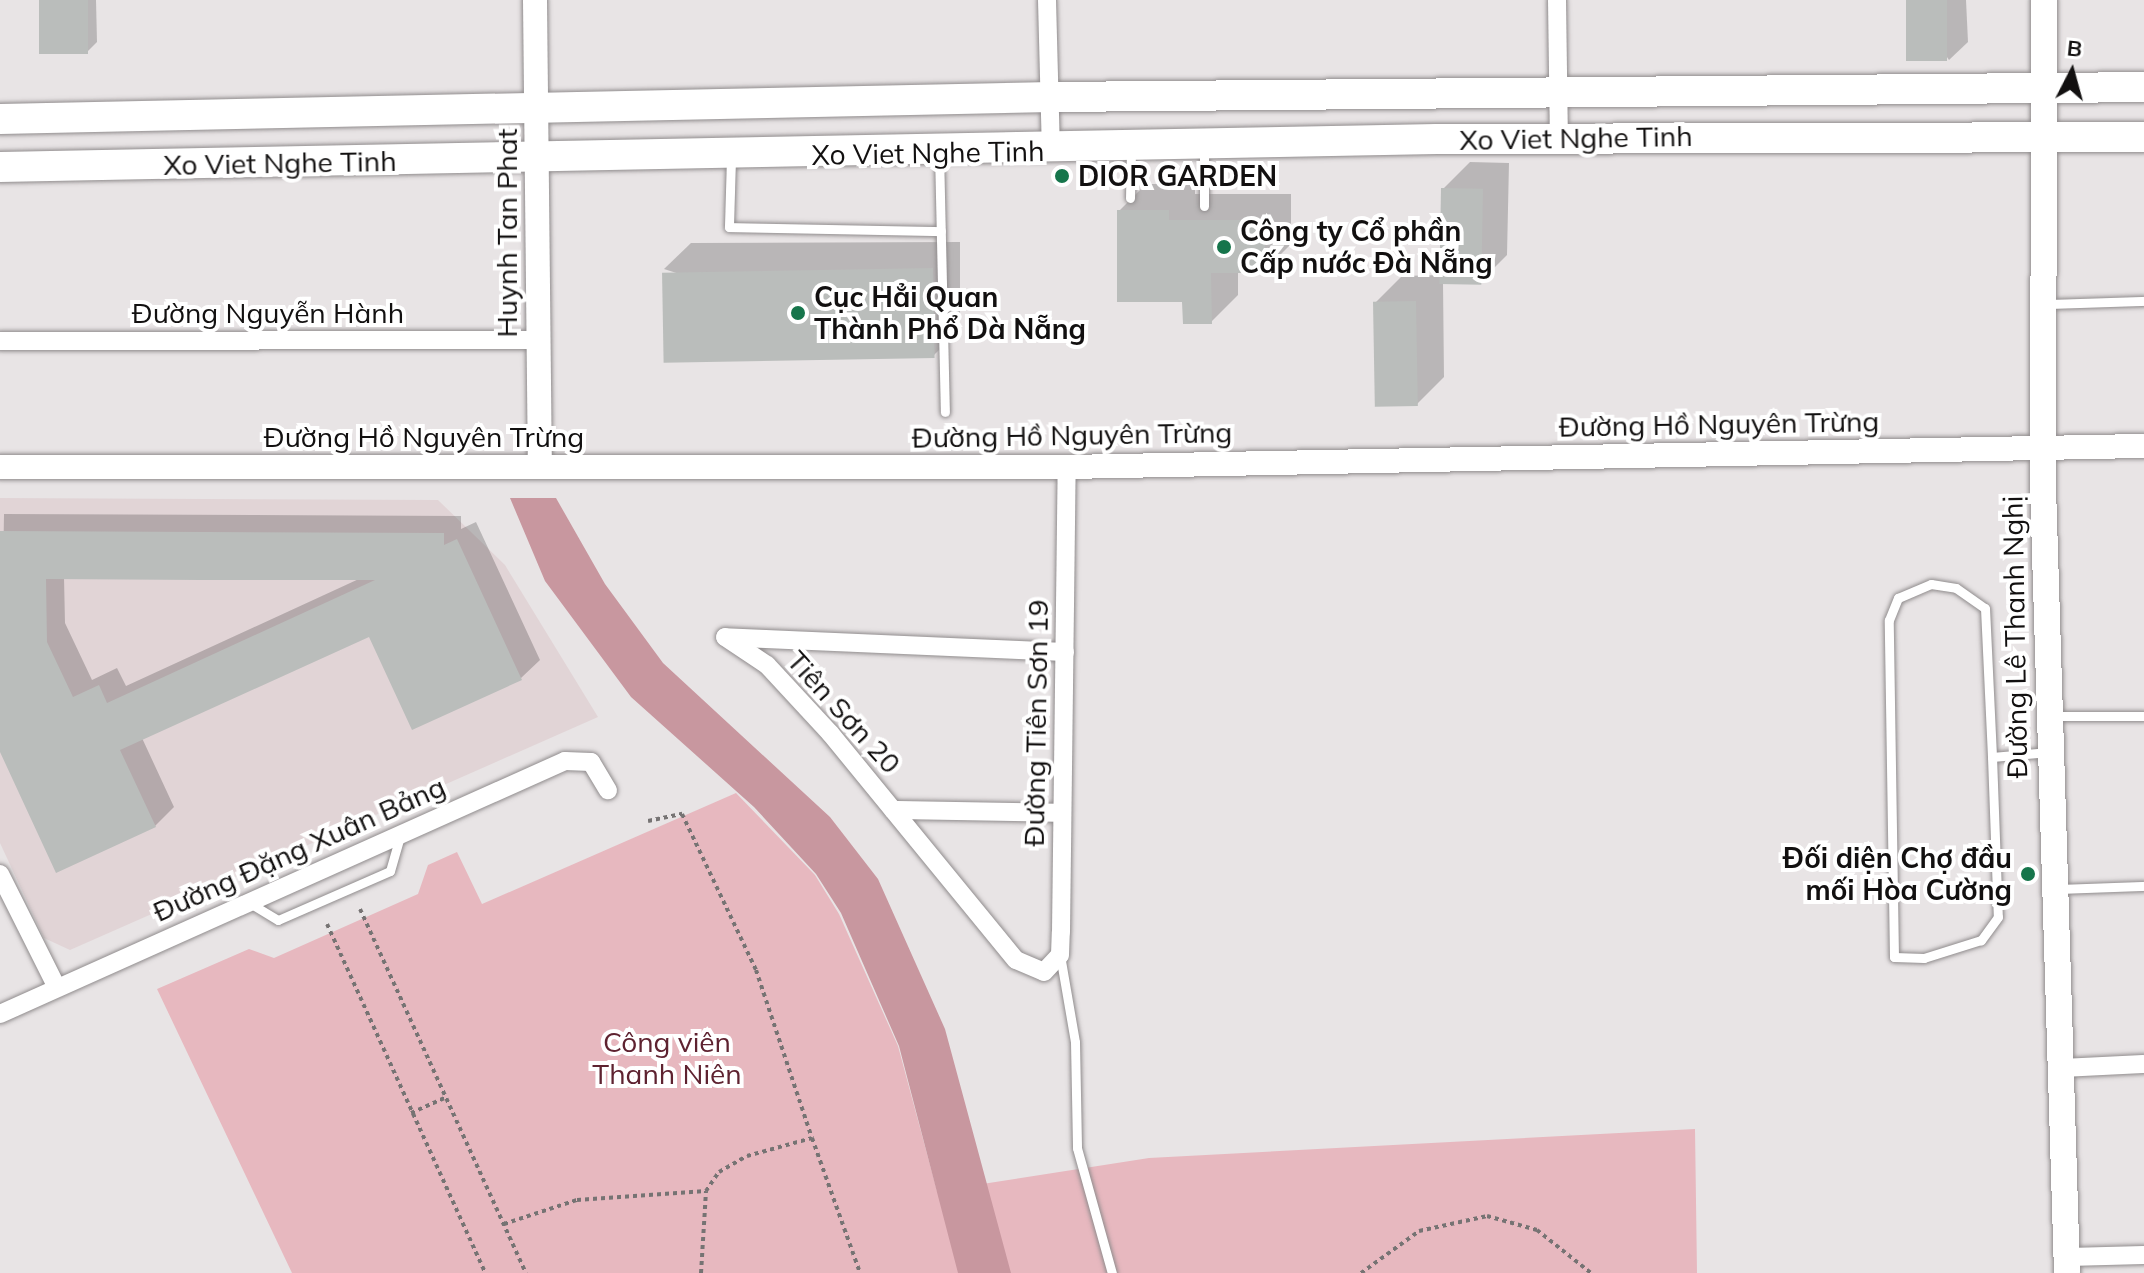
<!DOCTYPE html>
<meta charset="utf-8">
<style>
body{margin:0}
#map{position:relative;width:2144px;height:1273px;overflow:hidden;background:#e8e4e5;font-family:Mulish,sans-serif}
div>[style]{position:absolute}
.built>*{inset:0;background:#e1d4d6}
.green>*{inset:0;background:#e7b8bf}
.water>*{inset:0;background:#c8979f}
.shadow>*{inset:0;background:#0003}
.building>*{inset:0;background:#babdbb;transform-origin:0 0}
.path>*{height:4px;margin-top:-2px;transform-origin:0;background:repeating-linear-gradient(90deg,#767373 0 4px,transparent 0 8px)}
.roads{filter:drop-shadow(0 0 2px #908c8d) drop-shadow(0 0 2px #908c8d)}
.service>*{height:9px;margin:-4.5px;padding:0 4.5px;transform-origin:4.5px;border-radius:4.5px;background:#fff}
.minor>*{height:18px;margin:-9px;padding:0 9px;transform-origin:9px;border-radius:9px;background:#fff}
.tertiary>*{height:24px;margin:-12px;padding:0 12px;transform-origin:12px;border-radius:12px;background:#fff}
.secondary>*{height:26px;margin:-13px;padding:0 13px;transform-origin:13px;border-radius:13px;background:#fff}
.primary>*{height:30px;margin:-15px;padding:0 15px;transform-origin:15px;border-radius:15px;background:#fff}
.dots>*{width:22px;height:22px;translate:-50% -50%;box-sizing:border-box;border:4px solid #fff;border-radius:50%}
span{translate:-50% -50%;white-space:nowrap;text-align:center;line-height:1.15;-webkit-text-stroke:8px #fff;paint-order:stroke}
.street-label{font-size:28px;color:#121010}
.poi-label{font-size:28px;color:#121010;font-weight:700}
.left{translate:0 -50%;text-align:left}
.right{translate:-100% -50%;text-align:right}
.park-label{font-size:28px;color:#5e2230}
.north{position:absolute;left:2032px;top:32px;width:80px;height:80px;-webkit-text-stroke:6px #fff;paint-order:stroke;rotate:6deg;font-size:22px;font-weight:700;line-height:32px;text-align:center;color:#121010}
.north::after{content:'';display:block;margin:auto;width:28px;height:36px;background:#121010;clip-path:polygon(50% 0,100% 100%,50% 72%,0 100%)}
</style>
<div id="map">
<div class="built">
<i style="clip-path:polygon(0 498px,438px 500px,505px 565px,598px 717px,70px 950px,44px 938px,0 843px)"></i>
</div>
<div class="green">
<i style="clip-path:polygon(736px 793px,815px 875px,839px 914px,898px 1046px,937px 1191px,1149px 1158px,1695px 1129px,1697px 1273px,292px 1273px,157px 989px,249px 949px,274px 958px,418px 894px,428px 865px,457px 852px,482px 904px)"></i>
</div>
<div class="water">
<i style="clip-path:polygon(510px 498px,556px 498px,605px 584px,663px 663px,830px 817px,878px 879px,945px 1029px,1011px 1273px,958px 1273px,899px 1046px,841px 913px,816px 874px,754px 807px,631px 697px,545px 581px)"></i>
</div>
<div class="shadow">
<i style="clip-path:polygon(41px 0,96px 0,97px 42px,88px 51px)"></i>
<i style="clip-path:polygon(1908px 0,1966px 0,1968px 42px,1949px 60px)"></i>
<i style="clip-path:polygon(1470px 162px,1509px 163px,1507px 255px,1480px 282px,1443px 282px,1444px 377px,1417px 404px,1375px 303px,1402px 276px,1442px 275px,1443px 189px)"></i>
<i style="clip-path:polygon(1146px 184px,1195px 184px,1195px 194px,1291px 194px,1291px 244px,1264px 271px,1238px 271px,1238px 295px,1211px 322px,1184px 300px,1119px 211px)"></i>
<i style="clip-path:polygon(960px 242px,960px 329px,933px 356px,664px 269px,691px 243px)"></i>
<i style="clip-path:polygon(evenodd,4px 514px,461px 516px,461px 529px,476px 522px,540px 660px,521px 678px,370px 634px,142px 738px,174px 807px,155px 826px,0 747px,4px 514px,64px 577px,361px 578px,126px 686px,117px 668px,92px 680px,65px 623px,64px 577px)"></i>
</div>
<div class="building">
<i style="left:39px;top:0;width:49px;height:54px"></i>
<i style="left:1906px;top:0;width:41px;height:61px"></i>
<i style="left:1441px;top:188px;width:42px;height:96px;rotate:1deg"></i>
<i style="clip-path:polygon(1117px 210px,1169px 210px,1169px 220px,1265px 220px,1265px 273px,1211px 273px,1212px 324px,1183px 324px,1182px 302px,1117px 302px)"></i>
<i style="left:933px;top:268px;width:90px;height:271px;rotate:89deg"></i>
<i style="left:1416px;top:301px;width:105px;height:43px;rotate:89deg"></i>
<i style="clip-path:polygon(evenodd,0 531px,444px 533px,444px 545px,457px 539px,522px 680px,412px 730px,369px 637px,120px 750px,156px 827px,56px 873px,0 752px,0 531px,46px 579px,201px 580px,375px 580px,107px 703px,99px 685px,73px 697px,47px 642px,46px 579px)"></i>
</div>
<div class="path">
<i style="left:648px;top:821px;width:35px;rotate:-12deg"></i>
<i style="left:682px;top:814px;width:173px;rotate:64.6deg"></i>
<i style="left:756px;top:970px;width:177px;rotate:71.6deg"></i>
<i style="left:360px;top:909px;width:400px;rotate:65.5deg"></i>
<i style="left:327px;top:924px;width:383px;rotate:65.6deg"></i>
<i style="left:411px;top:1113px;width:37px;rotate:-24deg"></i>
<i style="left:504px;top:1224px;width:77px;rotate:-18.2deg"></i>
<i style="left:577px;top:1200px;width:129px;rotate:-4deg"></i>
<i style="left:706px;top:1191px;width:23px;rotate:-56deg"></i>
<i style="left:719px;top:1172px;width:32px;rotate:-30deg"></i>
<i style="left:747px;top:1156px;width:67px;rotate:-15.5deg"></i>
<i style="left:812px;top:1138px;width:143px;rotate:70.4deg"></i>
<i style="left:701px;top:1273px;width:82px;rotate:-86.5deg"></i>
<i style="left:1361px;top:1273px;width:72px;rotate:-35.9deg"></i>
<i style="left:1419px;top:1231px;width:70px;rotate:-12.4deg"></i>
<i style="left:1487px;top:1216px;width:52px;rotate:15.6deg"></i>
<i style="left:1537px;top:1230px;width:69px;rotate:38.5deg"></i>
</div>
<div class="roads">
<div class="service">
<i style="left:939px;top:152px;width:260px;rotate:88.7deg"></i>
<i style="left:731px;top:158px;width:69px;rotate:91.7deg"></i>
<i style="left:729px;top:227px;width:212px;rotate:1.1deg"></i>
<i style="left:1130px;top:198px;width:47px;rotate:-88.8deg"></i>
<i style="left:1204px;top:206px;width:57px;rotate:-90deg"></i>
<i style="left:2046px;top:304px;width:98px;rotate:-1.8deg"></i>
<i style="left:2051px;top:716px;width:93px"></i>
<i style="left:1992px;top:757px;width:160px;rotate:87.9deg"></i>
<i style="left:1998px;top:917px;width:29px;rotate:126deg"></i>
<i style="left:1981px;top:940px;width:60px;rotate:162.5deg"></i>
<i style="left:1924px;top:958px;width:30px;rotate:-178deg"></i>
<i style="left:1894px;top:957px;width:337px;rotate:-90.9deg"></i>
<i style="left:1889px;top:620px;width:24px;rotate:-68deg"></i>
<i style="left:1898px;top:598px;width:36px;rotate:-23deg"></i>
<i style="left:1931px;top:584px;width:25px;rotate:9deg"></i>
<i style="left:1956px;top:588px;width:35px;rotate:35deg"></i>
<i style="left:1985px;top:608px;width:149px;rotate:87.3deg"></i>
<i style="left:1992px;top:757px;width:57px;rotate:-5deg"></i>
<i style="left:2056px;top:889px;width:88px;rotate:-2deg"></i>
<i style="left:248px;top:902px;width:35px;rotate:31deg"></i>
<i style="left:278px;top:920px;width:122px;rotate:-23.6deg"></i>
<i style="left:390px;top:871px;width:37px;rotate:-74deg"></i>
<i style="left:1060px;top:955px;width:88px;rotate:80.2deg"></i>
<i style="left:1075px;top:1042px;width:106px;rotate:88.9deg"></i>
<i style="left:1077px;top:1148px;width:130px;rotate:74.4deg"></i>
</div>
<div class="minor">
<i style="left:1047px;top:0;width:150px;rotate:88.5deg"></i>
<i style="left:1557px;top:0;width:138px;rotate:89.2deg"></i>
<i style="left:0;top:341px;width:536px;rotate:-0.11deg"></i>
<i style="left:1065px;top:652px;width:340px;rotate:-177.5deg"></i>
<i style="left:725px;top:637px;width:50px;rotate:33.7deg"></i>
<i style="left:767px;top:665px;width:93px;rotate:47.2deg"></i>
<i style="left:830px;top:733px;width:293px;rotate:50.7deg"></i>
<i style="left:1016px;top:960px;width:30px;rotate:23deg"></i>
<i style="left:1044px;top:972px;width:23px;rotate:-47deg"></i>
<i style="left:1060px;top:955px;width:23px;rotate:-88deg"></i>
<i style="left:1061px;top:932px;width:465px;rotate:-89.3deg"></i>
<i style="left:893px;top:810px;width:169px;rotate:1deg"></i>
<i style="left:0;top:874px;width:127px;rotate:63.4deg"></i>
<i style="left:0;top:1014px;width:619px;rotate:-24.12deg"></i>
<i style="left:565px;top:761px;width:26px;rotate:2deg"></i>
<i style="left:591px;top:762px;width:33px;rotate:59deg"></i>
<i style="left:2061px;top:1068px;width:83px;rotate:-2.8deg"></i>
<i style="left:2068px;top:1257px;width:76px;rotate:-1.5deg"></i>
</div>
<div class="tertiary">
<i style="left:535px;top:0;width:467px;rotate:89.4deg"></i>
<i style="left:0;top:467px;width:1067px"></i>
<i style="left:1067px;top:467px;width:1077px;rotate:-1.12deg"></i>
</div>
<div class="secondary">
<i style="left:2044px;top:0;width:487px;rotate:90.1deg"></i>
<i style="left:2043px;top:487px;width:786px;rotate:88.25deg"></i>
</div>
<div class="primary">
<i style="left:0;top:119px;width:1052px;rotate:-1.2deg"></i>
<i style="left:1052px;top:97px;width:1092px;rotate:-0.52deg"></i>
<i style="left:0;top:167px;width:1437px;rotate:-1.12deg"></i>
<i style="left:1437px;top:139px;width:707px;rotate:-0.16deg"></i>
</div>
</div>
<div class="dots">
<i style="left:1062px;top:176px;background:#16754b"></i>
<i style="left:1224px;top:247px;background:#16754b"></i>
<i style="left:798px;top:313px;background:#16754b"></i>
<i style="left:2028px;top:874px;background:#16754b"></i>
</div>
<div class="street-label">
<span style="left:1576px;top:138px;rotate:-1deg">Xo Viet Nghe Tinh</span>
<span style="left:928px;top:153px;rotate:-1deg">Xo Viet Nghe Tinh</span>
<span style="left:280px;top:163px;rotate:-1deg">Xo Viet Nghe Tinh</span>
<span style="left:507px;top:233px;rotate:-90deg">Huynh Tan Phat</span>
<span style="left:268px;top:313px">Đường Nguyễn Hành</span>
<span style="left:1719px;top:424px;rotate:-1deg">Đường Hồ Nguyên Trừng</span>
<span style="left:1072px;top:435px;rotate:-1deg">Đường Hồ Nguyên Trừng</span>
<span style="left:424px;top:437px">Đường Hồ Nguyên Trừng</span>
<span style="left:2015px;top:637px;rotate:-91deg">Đường Lê Thanh Nghị</span>
<span style="left:844px;top:712px;rotate:48deg">Tiên Sơn 20</span>
<span style="left:1036px;top:723px;rotate:-89deg">Đường Tiên Sơn 19</span>
<span style="left:299px;top:849px;rotate:-24deg">Đường Đặng Xuân Bảng</span>
</div>
<div class="poi-label">
<span class="left" style="left:1078px;top:176px">DIOR GARDEN</span>
<span class="left" style="left:1240px;top:247px">Công ty Cổ phần<br>Cấp nước Đà Nẵng</span>
<span class="left" style="left:814px;top:313px">Cục Hẳi Quan<br>Thành Phổ Dà Nẵng</span>
<span class="right" style="left:2012px;top:874px">Đối diện Chợ đầu<br>mối Hòa Cường</span>
</div>
<div class="park-label">
<span style="left:667px;top:1058px">Công viên<br>Thanh Niên</span>
</div>
<div class="north">B</div>
</div>
